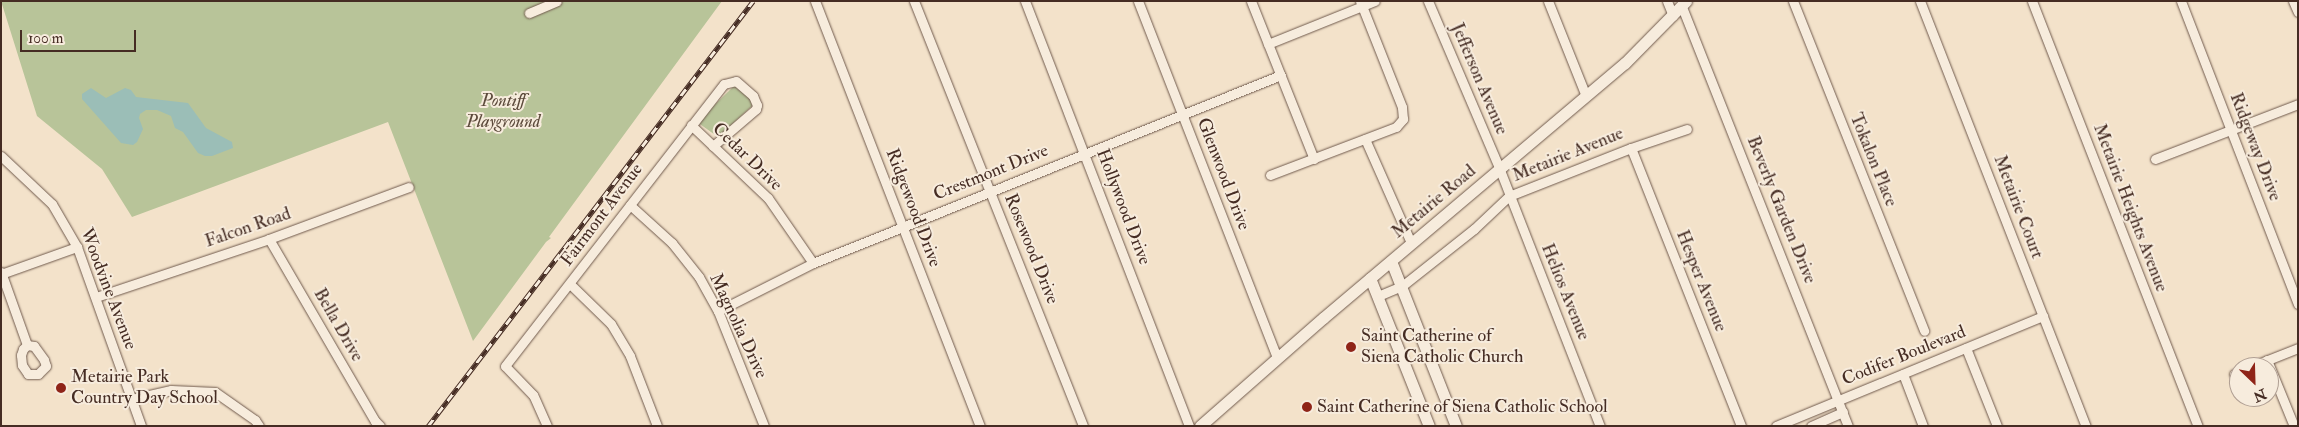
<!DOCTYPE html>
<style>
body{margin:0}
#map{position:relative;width:2299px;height:427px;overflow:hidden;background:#f3e2ca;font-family:"IM FELL Double Pica",serif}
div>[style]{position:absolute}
.green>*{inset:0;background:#b8c499}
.water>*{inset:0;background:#9bbeb7}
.roads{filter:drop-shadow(0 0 1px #705a4d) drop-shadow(0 0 1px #705a4d)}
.street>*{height:9px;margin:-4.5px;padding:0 4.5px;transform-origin:4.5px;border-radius:4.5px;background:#f7ecdd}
.secondary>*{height:11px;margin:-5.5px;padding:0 5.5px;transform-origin:5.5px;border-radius:5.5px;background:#f7ecdd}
.rail>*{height:4.5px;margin-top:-2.25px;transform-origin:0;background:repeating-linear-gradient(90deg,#f7ecdd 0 8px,#452c23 0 16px);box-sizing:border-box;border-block:1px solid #452c23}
.dots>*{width:14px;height:14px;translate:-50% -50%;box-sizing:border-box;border:2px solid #f7ecdd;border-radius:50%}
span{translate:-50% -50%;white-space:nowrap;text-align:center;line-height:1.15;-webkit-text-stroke:4px #f7ecdd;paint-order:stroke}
.street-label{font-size:18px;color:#452c23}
.park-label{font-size:18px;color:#5c4a3b;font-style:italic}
.poi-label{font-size:18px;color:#452c23}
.left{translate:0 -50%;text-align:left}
.frame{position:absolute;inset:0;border:2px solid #452c23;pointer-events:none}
.north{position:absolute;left:2229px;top:357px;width:50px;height:50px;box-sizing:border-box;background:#f7ecdd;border:1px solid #b09f93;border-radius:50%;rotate:156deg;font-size:14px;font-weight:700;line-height:20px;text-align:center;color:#452c23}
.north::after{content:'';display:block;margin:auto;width:18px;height:22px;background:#8f2418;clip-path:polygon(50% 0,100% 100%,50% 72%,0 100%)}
.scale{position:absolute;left:20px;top:30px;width:116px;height:22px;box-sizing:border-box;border:2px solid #452c23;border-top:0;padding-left:6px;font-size:15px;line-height:18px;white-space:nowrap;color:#452c23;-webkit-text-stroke:4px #f7ecdd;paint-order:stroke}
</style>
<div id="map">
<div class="green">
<i style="clip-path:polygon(1px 1px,722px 1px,549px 237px,551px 238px,546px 242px,473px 341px,388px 122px,132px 217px,102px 169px,37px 116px)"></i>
<i style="clip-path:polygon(734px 86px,751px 99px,752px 106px,718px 137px,697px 122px)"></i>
</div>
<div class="water">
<i style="clip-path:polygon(91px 88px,106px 98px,125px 88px,131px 90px,136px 97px,188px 103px,206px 128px,232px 142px,233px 148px,212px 156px,205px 156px,198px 153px,183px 132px,175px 128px,171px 116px,157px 110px,146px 110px,140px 114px,139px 118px,143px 129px,137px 142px,133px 145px,121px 143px,82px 99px,82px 94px)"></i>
</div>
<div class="roads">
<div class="street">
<i style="left:815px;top:1px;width:456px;rotate:68.8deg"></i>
<i style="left:914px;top:1px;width:457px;rotate:68.3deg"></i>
<i style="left:1025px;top:1px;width:456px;rotate:68.9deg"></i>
<i style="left:1138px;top:1px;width:383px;rotate:68.7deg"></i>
<i style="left:1251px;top:1px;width:170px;rotate:68.3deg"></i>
<i style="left:1428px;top:1px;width:184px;rotate:66.9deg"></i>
<i style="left:1500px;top:170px;width:275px;rotate:68.7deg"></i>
<i style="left:1548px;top:1px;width:102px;rotate:68.2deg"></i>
<i style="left:1667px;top:1px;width:16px;rotate:68deg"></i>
<i style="left:1793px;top:1px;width:355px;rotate:68.3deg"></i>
<i style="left:1920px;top:1px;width:456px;rotate:68.7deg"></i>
<i style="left:2032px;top:1px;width:456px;rotate:68.7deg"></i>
<i style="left:2181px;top:1px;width:325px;rotate:68.9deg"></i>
<i style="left:2293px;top:1px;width:12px;rotate:66deg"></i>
<i style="left:1682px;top:7px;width:451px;rotate:68.4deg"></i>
<i style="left:529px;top:13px;width:30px;rotate:-23deg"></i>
<i style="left:1268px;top:44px;width:115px;rotate:-21.9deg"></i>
<i style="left:691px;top:125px;width:106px;rotate:43.5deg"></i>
<i style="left:768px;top:198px;width:79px;rotate:55.3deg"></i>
<i style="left:1365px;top:139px;width:114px;rotate:66.1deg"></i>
<i style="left:1631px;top:148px;width:299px;rotate:68.4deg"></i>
<i style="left:1px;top:156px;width:70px;rotate:43.3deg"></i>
<i style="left:52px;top:204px;width:50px;rotate:59.8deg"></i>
<i style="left:77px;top:247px;width:190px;rotate:70.3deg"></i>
<i style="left:2155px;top:159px;width:153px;rotate:-21deg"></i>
<i style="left:1270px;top:175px;width:135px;rotate:-20.9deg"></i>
<i style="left:1396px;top:127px;width:11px;rotate:-49deg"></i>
<i style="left:1403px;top:119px;width:12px;rotate:-95deg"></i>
<i style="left:1402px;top:107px;width:114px;rotate:-111.6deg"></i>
<i style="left:630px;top:205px;width:57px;rotate:42.1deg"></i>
<i style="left:672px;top:243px;width:43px;rotate:51.5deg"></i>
<i style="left:699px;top:277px;width:39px;rotate:61deg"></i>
<i style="left:718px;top:311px;width:124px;rotate:68.2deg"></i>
<i style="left:269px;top:239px;width:211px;rotate:59.8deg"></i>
<i style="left:375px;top:421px;width:7px;rotate:45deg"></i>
<i style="left:1px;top:272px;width:77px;rotate:70.4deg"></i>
<i style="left:1px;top:274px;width:81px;rotate:-19.6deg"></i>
<i style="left:570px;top:284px;width:57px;rotate:44.3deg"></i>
<i style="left:611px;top:324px;width:37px;rotate:59deg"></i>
<i style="left:630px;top:356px;width:75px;rotate:68.9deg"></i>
<i style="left:1378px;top:296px;width:26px;rotate:-23deg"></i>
<i style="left:1402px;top:286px;width:92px;rotate:-38.4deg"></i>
<i style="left:1474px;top:229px;width:48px;rotate:-43.3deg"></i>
<i style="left:1509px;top:196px;width:131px;rotate:-21.5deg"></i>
<i style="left:1631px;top:148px;width:59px;rotate:-18.7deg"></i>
<i style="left:96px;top:297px;width:182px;rotate:-18.5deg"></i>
<i style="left:269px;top:239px;width:149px;rotate:-20.4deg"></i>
<i style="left:718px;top:311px;width:106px;rotate:-26.8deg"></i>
<i style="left:813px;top:263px;width:504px;rotate:-21.89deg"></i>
<i style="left:27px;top:345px;width:7px;rotate:8deg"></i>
<i style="left:34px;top:346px;width:17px;rotate:54deg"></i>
<i style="left:44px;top:360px;width:6px;rotate:72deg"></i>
<i style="left:46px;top:366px;width:11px;rotate:135deg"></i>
<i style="left:38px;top:374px;width:10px;rotate:180deg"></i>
<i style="left:28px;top:374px;width:11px;rotate:-124deg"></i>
<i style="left:22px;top:365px;width:10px;rotate:-96deg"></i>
<i style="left:21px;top:355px;width:6px;rotate:-72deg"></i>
<i style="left:23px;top:349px;width:6px;rotate:-45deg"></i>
<i style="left:1966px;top:348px;width:84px;rotate:68.3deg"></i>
<i style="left:2267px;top:360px;width:71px;rotate:67.8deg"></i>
<i style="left:2250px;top:367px;width:52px;rotate:-21.6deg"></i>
<i style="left:1903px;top:374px;width:56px;rotate:69deg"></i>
<i style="left:2234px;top:374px;width:5px;rotate:-22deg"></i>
<i style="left:132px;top:399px;width:40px;rotate:-13deg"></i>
<i style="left:171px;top:390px;width:44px;rotate:2.6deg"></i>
<i style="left:215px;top:392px;width:49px;rotate:35deg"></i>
<i style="left:255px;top:420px;width:7px;rotate:56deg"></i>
<i style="left:547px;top:426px;width:34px;rotate:-114deg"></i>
<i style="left:533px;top:395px;width:40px;rotate:-134deg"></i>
<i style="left:505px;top:366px;width:357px;rotate:-52.2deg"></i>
<i style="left:724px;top:84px;width:12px;rotate:-14deg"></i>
<i style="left:736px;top:81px;width:23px;rotate:41deg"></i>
<i style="left:753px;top:96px;width:10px;rotate:66deg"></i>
<i style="left:757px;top:105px;width:4px;rotate:104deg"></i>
<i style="left:756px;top:109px;width:57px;rotate:139.3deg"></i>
<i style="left:1776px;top:426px;width:289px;rotate:-22.4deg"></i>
<i style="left:1811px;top:426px;width:35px;rotate:-24deg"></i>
</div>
<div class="secondary">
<i style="left:1391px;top:261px;width:177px;rotate:68.5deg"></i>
<i style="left:1370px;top:278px;width:159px;rotate:68.3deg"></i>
<i style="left:1200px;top:426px;width:164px;rotate:-41.3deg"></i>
<i style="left:1323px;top:318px;width:395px;rotate:-40.2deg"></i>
<i style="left:1625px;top:63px;width:87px;rotate:-45.5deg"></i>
</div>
</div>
<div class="rail">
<i style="left:428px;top:426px;width:535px;rotate:-52.59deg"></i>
</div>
<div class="dots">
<i style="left:1351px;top:347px;background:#8f2418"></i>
<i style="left:61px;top:388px;background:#8f2418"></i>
<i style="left:1307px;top:407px;background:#8f2418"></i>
</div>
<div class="street-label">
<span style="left:1479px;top:79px;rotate:67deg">Jefferson Avenue</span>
<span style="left:2255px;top:147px;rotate:69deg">Ridgeway Drive</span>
<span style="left:1568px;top:155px;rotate:-22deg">Metairie Avenue</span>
<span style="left:747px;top:157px;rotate:44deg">Cedar Drive</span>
<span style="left:1873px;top:160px;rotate:68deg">Tokalon Place</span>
<span style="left:991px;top:173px;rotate:-22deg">Crestmont Drive</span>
<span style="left:1223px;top:174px;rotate:69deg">Glenwood Drive</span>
<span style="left:1434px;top:202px;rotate:-40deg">Metairie Road</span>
<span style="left:1123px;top:207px;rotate:69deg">Hollywood Drive</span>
<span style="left:2018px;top:207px;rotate:69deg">Metairie Court</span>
<span style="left:913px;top:208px;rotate:69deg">Ridgewood Drive</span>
<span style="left:2130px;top:208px;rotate:69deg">Metairie Heights Avenue</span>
<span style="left:1781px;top:210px;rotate:68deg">Beverly Garden Drive</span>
<span style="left:602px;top:215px;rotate:-53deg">Fairmont Avenue</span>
<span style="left:248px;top:228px;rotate:-19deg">Falcon Road</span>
<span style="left:1031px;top:249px;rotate:68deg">Rosewood Drive</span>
<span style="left:1701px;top:281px;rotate:68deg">Hesper Avenue</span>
<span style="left:108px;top:289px;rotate:69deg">Woodvine Avenue</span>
<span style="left:1565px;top:292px;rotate:68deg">Helios Avenue</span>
<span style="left:338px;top:325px;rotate:60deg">Bella Drive</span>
<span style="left:738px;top:326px;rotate:65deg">Magnolia Drive</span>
<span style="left:1904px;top:356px;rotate:-22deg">Codifer Boulevard</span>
</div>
<div class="park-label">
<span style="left:503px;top:112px">Pontiff<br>Playground</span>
</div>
<div class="poi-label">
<span class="left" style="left:1361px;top:347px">Saint Catherine of<br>Siena Catholic Church</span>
<span class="left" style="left:71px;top:388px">Metairie Park<br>Country Day School</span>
<span class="left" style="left:1317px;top:407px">Saint Catherine of Siena Catholic School</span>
</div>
<div class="frame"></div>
<div class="north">N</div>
<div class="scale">100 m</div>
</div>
